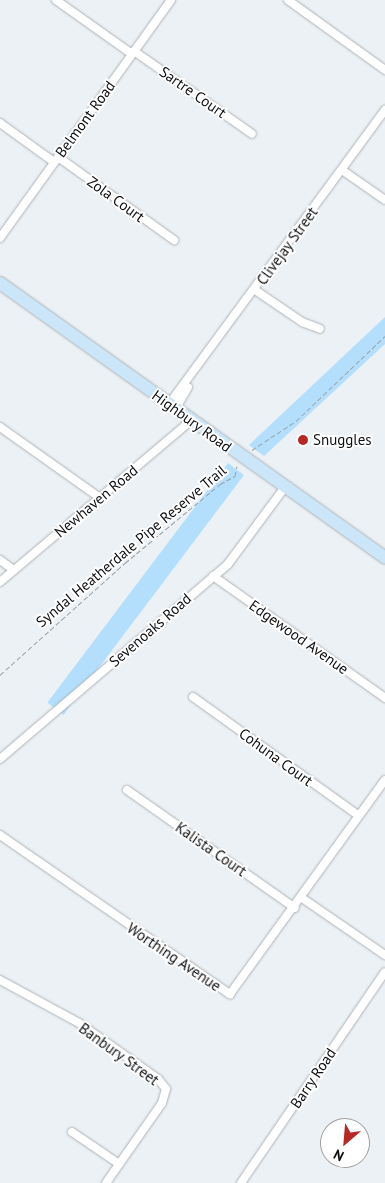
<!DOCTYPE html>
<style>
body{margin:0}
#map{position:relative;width:385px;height:1183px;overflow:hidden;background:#ebf1f5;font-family:"PT Sans",sans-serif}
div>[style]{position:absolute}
.green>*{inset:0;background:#b3dffd;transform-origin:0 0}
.path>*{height:1px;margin-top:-0.5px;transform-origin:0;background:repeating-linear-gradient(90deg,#9da1a5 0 5px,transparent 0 7.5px)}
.roads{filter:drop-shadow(0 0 1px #aeb3b7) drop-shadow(0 0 1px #aeb3b7)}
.minor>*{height:8px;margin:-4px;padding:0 4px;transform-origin:4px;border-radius:4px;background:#fff}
.primary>*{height:12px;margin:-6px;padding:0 6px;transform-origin:6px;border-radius:6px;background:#cbe6f8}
.dots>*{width:14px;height:14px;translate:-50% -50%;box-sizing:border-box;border:2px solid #fff;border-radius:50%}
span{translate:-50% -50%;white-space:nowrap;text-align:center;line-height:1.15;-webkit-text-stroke:4px #fff;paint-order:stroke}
.street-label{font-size:15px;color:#0e1012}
.poi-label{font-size:15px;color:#0e1012}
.left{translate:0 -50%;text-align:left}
.north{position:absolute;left:320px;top:1118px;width:50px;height:50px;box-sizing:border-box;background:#fff;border:1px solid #9f9fa0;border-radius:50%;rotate:207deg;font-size:14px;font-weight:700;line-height:20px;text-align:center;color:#0e1012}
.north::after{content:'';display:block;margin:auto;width:18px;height:22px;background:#b72724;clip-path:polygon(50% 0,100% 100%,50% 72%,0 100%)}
</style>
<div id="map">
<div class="green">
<i style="clip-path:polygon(385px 317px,385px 344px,264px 456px,249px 445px)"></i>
<i style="left:228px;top:463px;width:20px;height:300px;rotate:37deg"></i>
</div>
<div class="path">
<i style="left:252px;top:450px;width:53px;rotate:-33.4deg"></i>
<i style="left:296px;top:421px;width:123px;rotate:-43.7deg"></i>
<i style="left:0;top:675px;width:168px;rotate:-41.9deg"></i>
<i style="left:125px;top:563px;width:124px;rotate:-39.7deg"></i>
<i style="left:220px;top:484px;width:17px;rotate:-28deg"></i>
<i style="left:235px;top:476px;width:10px;rotate:-79deg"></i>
</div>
<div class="roads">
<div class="minor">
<i style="left:56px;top:0;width:93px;rotate:35.4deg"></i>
<i style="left:288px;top:0;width:120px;rotate:35.8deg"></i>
<i style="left:134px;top:51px;width:144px;rotate:35.1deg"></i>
<i style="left:0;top:123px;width:67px;rotate:35.8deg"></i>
<i style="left:58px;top:157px;width:143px;rotate:35.6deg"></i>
<i style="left:342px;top:170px;width:52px;rotate:34.9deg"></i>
<i style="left:0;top:238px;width:293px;rotate:-54.3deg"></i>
<i style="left:255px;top:290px;width:57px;rotate:34.2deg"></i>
<i style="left:302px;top:322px;width:19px;rotate:21deg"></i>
<i style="left:169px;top:404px;width:365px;rotate:-53.7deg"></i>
<i style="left:176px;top:408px;width:24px;rotate:-60deg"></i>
<i style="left:0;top:427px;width:121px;rotate:35.3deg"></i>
<i style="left:0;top:560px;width:17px;rotate:36deg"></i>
<i style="left:213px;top:576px;width:211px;rotate:35.3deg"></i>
<i style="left:0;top:582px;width:251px;rotate:-40.2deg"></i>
<i style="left:193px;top:697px;width:204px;rotate:35.6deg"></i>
<i style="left:0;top:759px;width:300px;rotate:-40.5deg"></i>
<i style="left:228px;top:564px;width:96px;rotate:-53.5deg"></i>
<i style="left:127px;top:790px;width:205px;rotate:35.1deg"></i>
<i style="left:0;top:835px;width:280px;rotate:34.7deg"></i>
<i style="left:230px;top:994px;width:264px;rotate:-54.1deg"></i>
<i style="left:302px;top:898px;width:101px;rotate:34.5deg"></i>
<i style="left:0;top:980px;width:90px;rotate:28.6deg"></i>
<i style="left:79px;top:1023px;width:97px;rotate:35.3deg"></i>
<i style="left:158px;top:1079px;width:13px;rotate:51deg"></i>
<i style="left:166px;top:1089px;width:15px;rotate:106deg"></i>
<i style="left:162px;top:1103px;width:98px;rotate:125deg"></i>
<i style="left:72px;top:1132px;width:57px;rotate:34.2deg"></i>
<i style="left:241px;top:1183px;width:255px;rotate:-55.7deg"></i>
</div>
<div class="primary">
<i style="left:0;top:283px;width:473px;rotate:35.5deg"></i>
</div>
</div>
<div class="dots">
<i style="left:303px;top:440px;background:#b72724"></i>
</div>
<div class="street-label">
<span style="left:193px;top:92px;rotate:35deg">Sartre Court</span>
<span style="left:85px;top:119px;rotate:-54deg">Belmont Road</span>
<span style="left:116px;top:199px;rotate:36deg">Zola Court</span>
<span style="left:287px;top:246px;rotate:-54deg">Clivejay Street</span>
<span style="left:192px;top:421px;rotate:36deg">Highbury Road</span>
<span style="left:96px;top:501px;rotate:-40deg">Newhaven Road</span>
<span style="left:131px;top:546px;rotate:-40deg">Syndal Heatherdale Pipe Reserve Trail</span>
<span style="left:150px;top:630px;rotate:-41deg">Sevenoaks Road</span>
<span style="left:299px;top:637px;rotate:35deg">Edgewood Avenue</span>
<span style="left:276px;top:757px;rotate:36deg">Cohuna Court</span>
<span style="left:211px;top:849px;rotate:35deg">Kalista Court</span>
<span style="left:174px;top:957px;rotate:34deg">Worthing Avenue</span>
<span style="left:119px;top:1054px;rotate:36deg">Banbury Street</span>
<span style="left:313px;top:1078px;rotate:-56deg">Barry Road</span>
</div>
<div class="poi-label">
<span class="left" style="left:313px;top:440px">Snuggles</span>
</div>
<div class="north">N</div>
</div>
